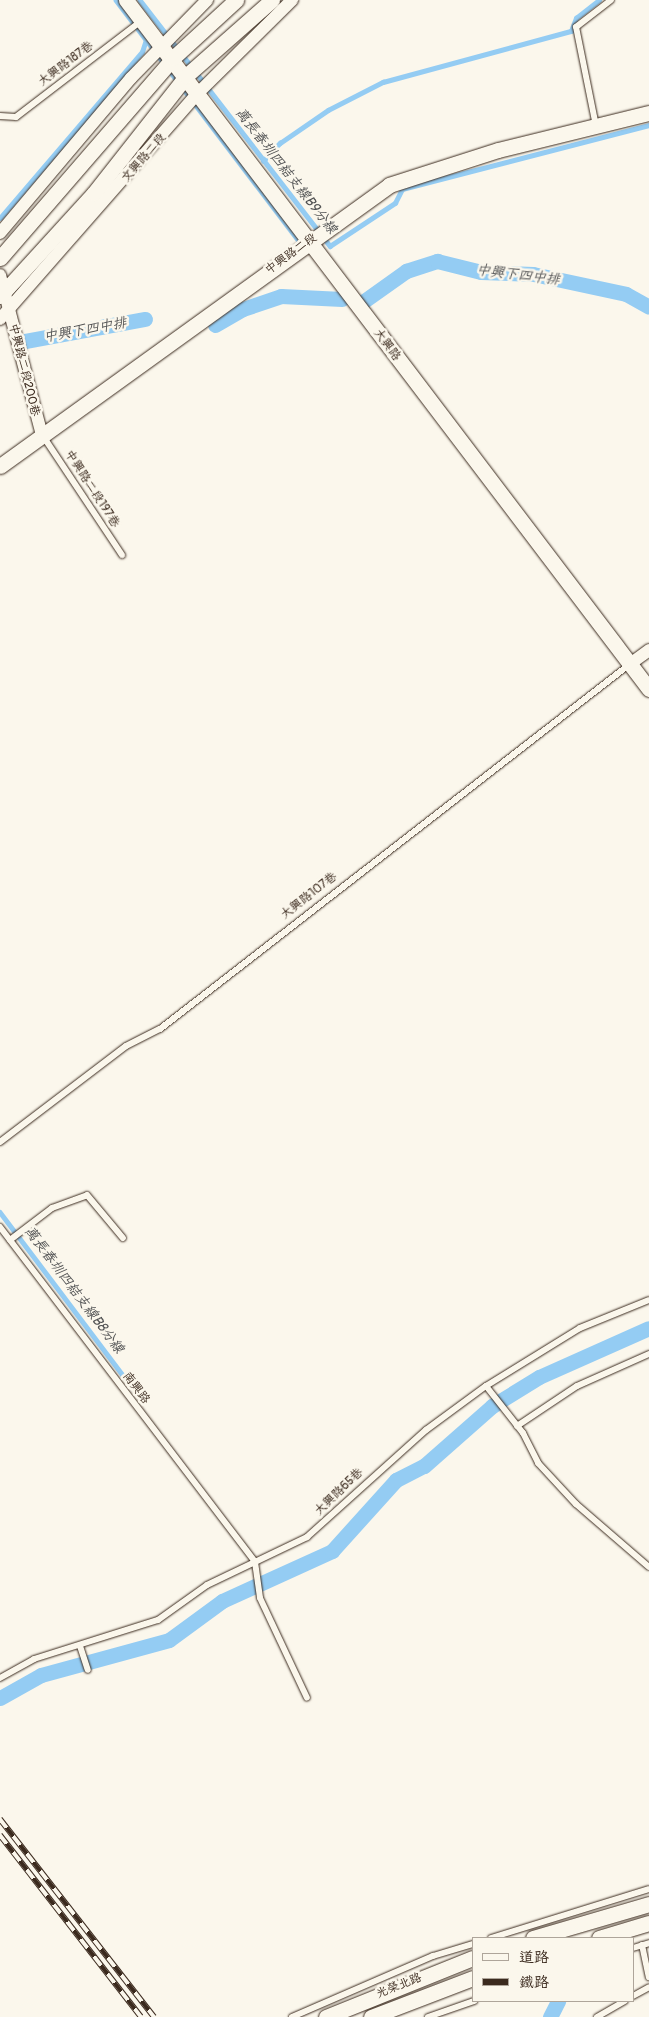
<!DOCTYPE html>
<meta charset="utf-8">
<style>
body{margin:0}
#map{position:relative;width:649px;height:2017px;overflow:hidden;background:#fbf7ec;font-family:Pangolin,"LXGW WenKai TC",sans-serif}
div>[style]{position:absolute}
.stream>*{height:4.5px;margin:-2.25px;padding:0 2.25px;transform-origin:2.25px;border-radius:2.25px;background:#94ccf3}
.canal>*{height:15px;margin:-7.5px;padding:0 7.5px;transform-origin:7.5px;border-radius:7.5px;background:#94ccf3}
.roads{filter:drop-shadow(0 0 1px #3b2a1e) drop-shadow(0 0 1px #3b2a1e)}
.service>*{height:6px;margin:-3px;padding:0 3px;transform-origin:3px;border-radius:3px;background:#fbf7ec}
.minor>*{height:12px;margin:-6px;padding:0 6px;transform-origin:6px;border-radius:6px;background:#fbf7ec}
.tertiary>*{height:15px;margin:-7.5px;padding:0 7.5px;transform-origin:7.5px;border-radius:7.5px;background:#fbf7ec}
.rail>*{height:5.5px;margin-top:-2.75px;transform-origin:0;background:repeating-linear-gradient(90deg,#fbf7ec 0 11px,#3b2a1e 0 22px);box-sizing:border-box;border-block:1px solid #3b2a1e}
span{translate:-50% -50%;white-space:nowrap;text-align:center;line-height:1.15;-webkit-text-stroke:5px #fbf7ec;paint-order:stroke}
.street-label{font-size:12px;color:#3b2a1e}
.water-label{font-size:14px;color:#515253;font-style:italic}
.legend{position:absolute;left:472px;top:1937px;width:162px;height:65px;box-sizing:border-box;background:#fbf7ec;border:1px solid #aea59a;margin:0;padding:6px 9px;list-style:none;font-size:15px;color:#3b2a1e}
.legend li{display:flex;align-items:center;gap:10px;height:25px}
.legend b{width:25px;border:1px solid #aea59a}
</style>
<div id="map">
<div class="stream">
<i style="left:116px;top:0;width:306px;rotate:52.8deg"></i>
<i style="left:140px;top:0;width:311px;rotate:52.3deg"></i>
<i style="left:330px;top:246px;width:78px;rotate:-33.5deg"></i>
<i style="left:395px;top:203px;width:16px;rotate:-63deg"></i>
<i style="left:402px;top:189px;width:255px;rotate:-14.5deg"></i>
<i style="left:263px;top:161px;width:25px;rotate:-47deg"></i>
<i style="left:280px;top:143px;width:58px;rotate:-34.5deg"></i>
<i style="left:328px;top:110px;width:62px;rotate:-27deg"></i>
<i style="left:383px;top:82px;width:195px;rotate:-15.2deg"></i>
<i style="left:571px;top:31px;width:14px;rotate:-69deg"></i>
<i style="left:576px;top:18px;width:29px;rotate:-38deg"></i>
<i style="left:0;top:218px;width:218px;rotate:-49.5deg"></i>
<i style="left:142px;top:52px;width:13px;rotate:-72deg"></i>
<i style="left:0;top:1212px;width:214px;rotate:53deg"></i>
</div>
<div class="canal">
<i style="left:364px;top:301px;width:52px;rotate:-35.5deg"></i>
<i style="left:406px;top:271px;width:33px;rotate:-18deg"></i>
<i style="left:437px;top:261px;width:45px;rotate:14deg"></i>
<i style="left:481px;top:272px;width:52px;rotate:2.2deg"></i>
<i style="left:533px;top:274px;width:95px;rotate:12.1deg"></i>
<i style="left:626px;top:294px;width:26px;rotate:29deg"></i>
<i style="left:215px;top:325px;width:32px;rotate:-30deg"></i>
<i style="left:243px;top:309px;width:40px;rotate:-18.9deg"></i>
<i style="left:281px;top:296px;width:61px;rotate:2.8deg"></i>
<i style="left:25px;top:341px;width:122px;rotate:-10.4deg"></i>
<i style="left:0;top:1698px;width:47px;rotate:-29.3deg"></i>
<i style="left:41px;top:1675px;width:133px;rotate:-15.3deg"></i>
<i style="left:169px;top:1640px;width:66px;rotate:-36.3deg"></i>
<i style="left:222px;top:1601px;width:121px;rotate:-24.4deg"></i>
<i style="left:332px;top:1551px;width:96px;rotate:-48deg"></i>
<i style="left:396px;top:1480px;width:31px;rotate:-27deg"></i>
<i style="left:424px;top:1466px;width:91px;rotate:-41.4deg"></i>
<i style="left:492px;top:1406px;width:55px;rotate:-31.7deg"></i>
<i style="left:539px;top:1377px;width:120px;rotate:-24deg"></i>
<i style="left:550px;top:2017px;width:18px;rotate:-63deg"></i>
</div>
<div class="roads">
<div class="service">
<i style="left:0;top:116px;width:16px;rotate:4deg"></i>
<i style="left:16px;top:117px;width:158px;rotate:-37.5deg"></i>
<i style="left:596px;top:126px;width:101px;rotate:-101.4deg"></i>
<i style="left:576px;top:27px;width:44px;rotate:-37.6deg"></i>
<i style="left:43px;top:436px;width:143px;rotate:56.4deg"></i>
<i style="left:0;top:1142px;width:158px;rotate:-37.3deg"></i>
<i style="left:126px;top:1046px;width:38px;rotate:-27deg"></i>
<i style="left:160px;top:1029px;width:595px;rotate:-37.83deg"></i>
<i style="left:0;top:1227px;width:421px;rotate:52.7deg"></i>
<i style="left:255px;top:1562px;width:36px;rotate:82deg"></i>
<i style="left:260px;top:1598px;width:110px;rotate:64.8deg"></i>
<i style="left:10px;top:1240px;width:53px;rotate:-37.3deg"></i>
<i style="left:52px;top:1208px;width:37px;rotate:-20deg"></i>
<i style="left:87px;top:1195px;width:56px;rotate:50.1deg"></i>
<i style="left:486px;top:1386px;width:60px;rotate:51.8deg"></i>
<i style="left:523px;top:1433px;width:34px;rotate:63deg"></i>
<i style="left:538px;top:1463px;width:56px;rotate:47.2deg"></i>
<i style="left:576px;top:1504px;width:96px;rotate:40.8deg"></i>
<i style="left:517px;top:1426px;width:72px;rotate:-33.7deg"></i>
<i style="left:577px;top:1386px;width:79px;rotate:-24deg"></i>
<i style="left:80px;top:1646px;width:25px;rotate:72deg"></i>
<i style="left:0;top:1678px;width:39px;rotate:-29deg"></i>
<i style="left:34px;top:1659px;width:130px;rotate:-17.5deg"></i>
<i style="left:158px;top:1620px;width:60px;rotate:-35.5deg"></i>
<i style="left:207px;top:1585px;width:111px;rotate:-25.6deg"></i>
<i style="left:307px;top:1537px;width:160px;rotate:-42deg"></i>
<i style="left:426px;top:1430px;width:74px;rotate:-36.3deg"></i>
<i style="left:486px;top:1386px;width:110px;rotate:-31.7deg"></i>
<i style="left:580px;top:1328px;width:74px;rotate:-22.1deg"></i>
<i style="left:491px;top:1938px;width:165px;rotate:-17.2deg"></i>
<i style="left:642px;top:1945px;width:33px;rotate:78deg"></i>
<i style="left:633px;top:1948px;width:17px;rotate:-17deg"></i>
<i style="left:633px;top:1996px;width:18px;rotate:-29deg"></i>
<i style="left:292px;top:2017px;width:154px;rotate:-23.4deg"></i>
<i style="left:433px;top:1956px;width:42px;rotate:-16.7deg"></i>
<i style="left:428px;top:2017px;width:49px;rotate:-19.2deg"></i>
<i style="left:597px;top:2017px;width:32px;rotate:-30deg"></i>
</div>
<div class="minor">
<i style="left:0;top:233px;width:203px;rotate:-49.8deg"></i>
<i style="left:131px;top:78px;width:109px;rotate:-45.7deg"></i>
<i style="left:0;top:275px;width:165px;rotate:75.3deg"></i>
<i style="left:0;top:319px;width:302px;rotate:-48.8deg"></i>
<i style="left:199px;top:92px;width:131px;rotate:-44.7deg"></i>
<i style="left:630px;top:664px;width:24px;rotate:-36deg"></i>
</div>
<div class="tertiary">
<i style="left:126px;top:0;width:865px;rotate:52.8deg"></i>
<i style="left:0;top:258px;width:264px;rotate:-49.1deg"></i>
<i style="left:173px;top:58px;width:86px;rotate:-42.6deg"></i>
<i style="left:0;top:296px;width:139px;rotate:-47.6deg"></i>
<i style="left:94px;top:193px;width:149px;rotate:-51.8deg"></i>
<i style="left:186px;top:76px;width:115px;rotate:-41.5deg"></i>
<i style="left:0;top:466px;width:480px;rotate:-35.8deg"></i>
<i style="left:389px;top:185px;width:114px;rotate:-17.8deg"></i>
<i style="left:498px;top:150px;width:155px;rotate:-13.8deg"></i>
<i style="left:533px;top:1938px;width:121px;rotate:-16.3deg"></i>
<i style="left:599px;top:1938px;width:52px;rotate:-16.7deg"></i>
<i style="left:326px;top:2017px;width:158px;rotate:-21.9deg"></i>
<i style="left:371px;top:2017px;width:109px;rotate:-20.9deg"></i>
</div>
</div>
<div class="rail">
<i style="left:0;top:1819px;width:251px;rotate:52.1deg"></i>
<i style="left:0;top:1835px;width:230px;rotate:52.2deg"></i>
</div>
<div class="street-label">
<span style="left:66px;top:64px;rotate:-37deg">大興路187巷</span>
<span style="left:144px;top:158px;rotate:-49deg">文興路二段</span>
<span style="left:291px;top:254px;rotate:-36deg">中興路二段</span>
<span style="left:387px;top:345px;rotate:53deg">大興路</span>
<span style="left:24px;top:370px;rotate:76deg">中興路二段200巷</span>
<span style="left:92px;top:489px;rotate:57deg">中興路二段197巷</span>
<span style="left:309px;top:896px;rotate:-38deg">大興路107巷</span>
<span style="left:136px;top:1388px;rotate:53deg">南興路</span>
<span style="left:339px;top:1492px;rotate:-44deg">大興路65巷</span>
<span style="left:399px;top:1986px;rotate:-22deg">光榮北路</span>
</div>
<div class="water-label">
<span style="left:286px;top:171px;rotate:52deg">萬長春圳四結支線B9分線</span>
<span style="left:518px;top:275px;rotate:7deg">中興下四中排</span>
<span style="left:85px;top:330px;rotate:-10deg">中興下四中排</span>
<span style="left:74px;top:1290px;rotate:53deg">萬長春圳四結支線B8分線</span>
</div>
<ul class="legend">
<li><b style="height:6px;background:#fbf7ec"></b>道路</li>
<li><b style="height:6px;background:#3b2a1e"></b>鐵路</li>
</ul>
</div>
